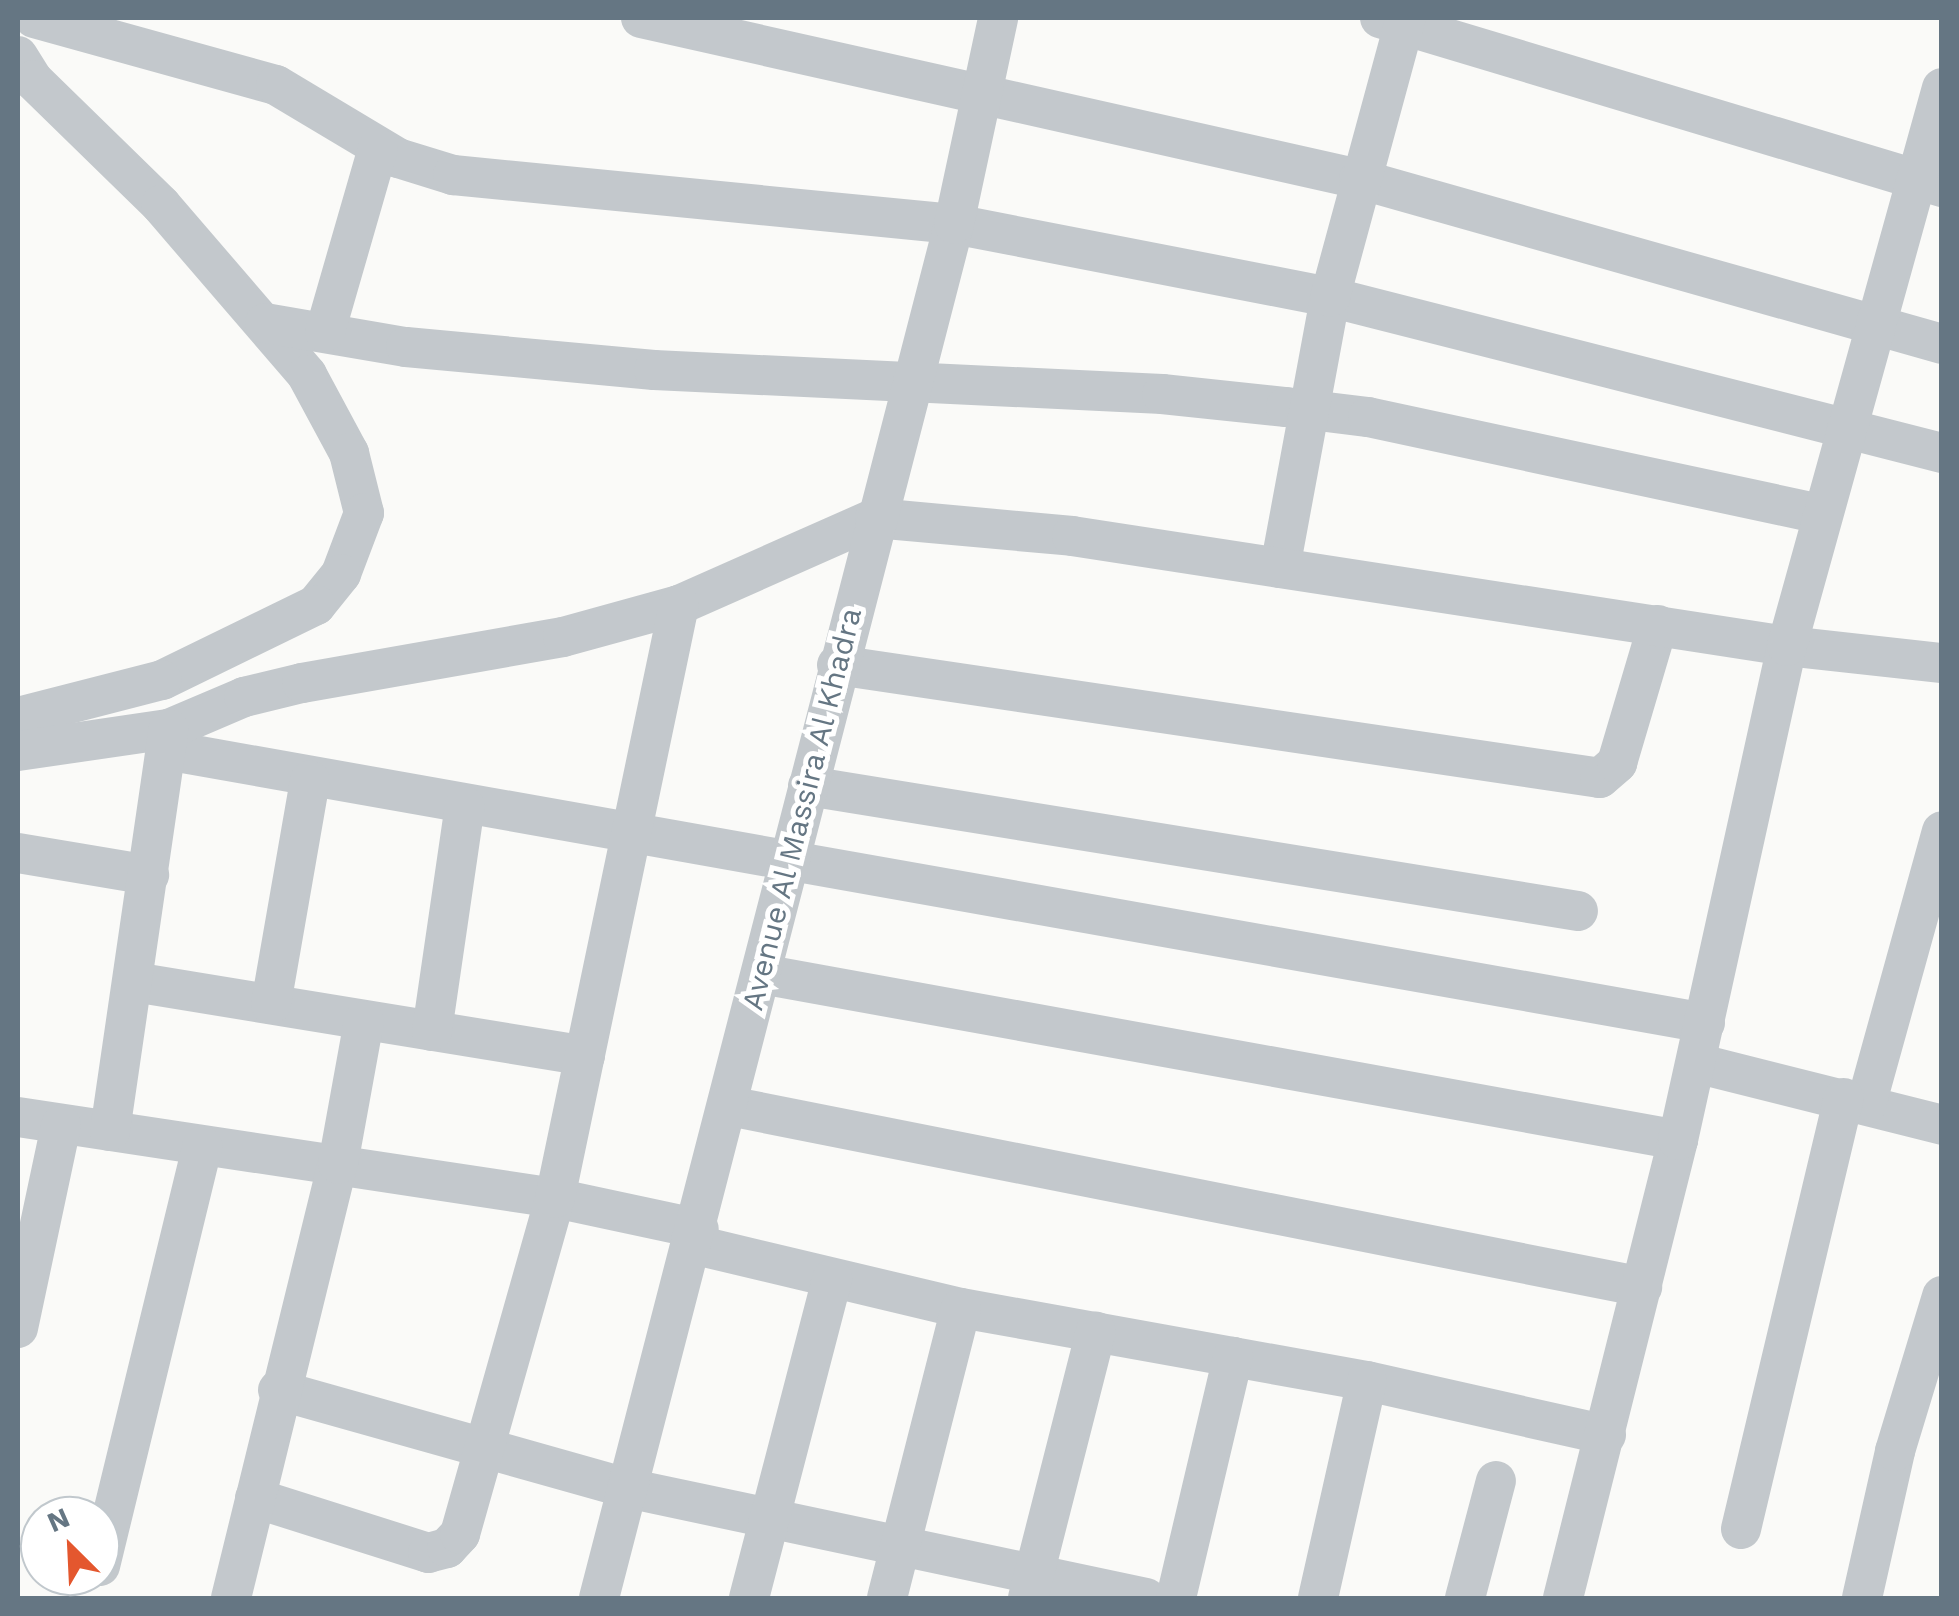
<!DOCTYPE html>
<style>
body{margin:0}
#map{position:relative;width:1959px;height:1616px;overflow:hidden;background:#fafaf8;font-family:"Work Sans",sans-serif}
div>[style]{position:absolute}
.minor>*{height:40px;margin:-20px;padding:0 20px;transform-origin:20px;border-radius:20px;background:#c3c8cc}
span{translate:-50% -50%;white-space:nowrap;text-align:center;line-height:1.15;-webkit-text-stroke:10px #fff;paint-order:stroke}
.street-label{font-size:30px;color:#657683}
.frame{position:absolute;inset:0;border:20px solid #657683;pointer-events:none}
.north{position:absolute;left:20px;top:1496px;width:100px;height:100px;box-sizing:border-box;background:#fff;border:2px solid #c1c8cd;border-radius:50%;rotate:336deg;font-size:28px;font-weight:700;line-height:40px;text-align:center;color:#657683}
.north::after{content:'';display:block;margin:auto;width:35px;height:45px;background:#e4572e;clip-path:polygon(50% 0,100% 100%,50% 72%,0 100%)}
</style>
<div id="map">
<div class="minor">
<i style="left:34px;top:18px;width:251px;rotate:15.5deg"></i>
<i style="left:276px;top:85px;width:142px;rotate:30.9deg"></i>
<i style="left:398px;top:158px;width:58px;rotate:17.2deg"></i>
<i style="left:453px;top:175px;width:503px;rotate:5.59deg"></i>
<i style="left:954px;top:224px;width:383px;rotate:11deg"></i>
<i style="left:1330px;top:297px;width:632px;rotate:14.3deg"></i>
<i style="left:641px;top:18px;width:736px;rotate:12.64deg"></i>
<i style="left:1359px;top:179px;width:606px;rotate:15.8deg"></i>
<i style="left:1380px;top:18px;width:587px;rotate:16.74deg"></i>
<i style="left:18px;top:56px;width:28px;rotate:58deg"></i>
<i style="left:33px;top:80px;width:179px;rotate:44.3deg"></i>
<i style="left:161px;top:205px;width:224px;rotate:49.3deg"></i>
<i style="left:307px;top:375px;width:89px;rotate:61.7deg"></i>
<i style="left:349px;top:453px;width:62px;rotate:76deg"></i>
<i style="left:364px;top:513px;width:65px;rotate:110.7deg"></i>
<i style="left:341px;top:574px;width:40px;rotate:129deg"></i>
<i style="left:316px;top:605px;width:171px;rotate:154deg"></i>
<i style="left:162px;top:680px;width:149px;rotate:165.6deg"></i>
<i style="left:265px;top:323px;width:143px;rotate:9.7deg"></i>
<i style="left:406px;top:347px;width:249px;rotate:5.3deg"></i>
<i style="left:654px;top:370px;width:509px;rotate:2.7deg"></i>
<i style="left:1162px;top:394px;width:125px;rotate:6deg"></i>
<i style="left:1286px;top:407px;width:83px;rotate:7deg"></i>
<i style="left:1368px;top:417px;width:464px;rotate:12.1deg"></i>
<i style="left:325px;top:332px;width:191px;rotate:-73.9deg"></i>
<i style="left:1280px;top:568px;width:276px;rotate:-79.5deg"></i>
<i style="left:1330px;top:297px;width:289px;rotate:-74.8deg"></i>
<i style="left:837px;top:665px;width:771px;rotate:8.42deg"></i>
<i style="left:1600px;top:778px;width:23px;rotate:-41deg"></i>
<i style="left:1617px;top:763px;width:144px;rotate:-73.5deg"></i>
<i style="left:166px;top:750px;width:1563px;rotate:10.06deg"></i>
<i style="left:18px;top:751px;width:153px;rotate:-8.3deg"></i>
<i style="left:169px;top:729px;width:82px;rotate:-23.1deg"></i>
<i style="left:244px;top:697px;width:60px;rotate:-13.6deg"></i>
<i style="left:302px;top:683px;width:265px;rotate:-10deg"></i>
<i style="left:563px;top:637px;width:120px;rotate:-15.4deg"></i>
<i style="left:679px;top:605px;width:214px;rotate:-23.9deg"></i>
<i style="left:875px;top:518px;width:198px;rotate:5.2deg"></i>
<i style="left:1072px;top:536px;width:723px;rotate:8.75deg"></i>
<i style="left:1787px;top:646px;width:156px;rotate:6.3deg"></i>
<i style="left:808px;top:786px;width:780px;rotate:9.22deg"></i>
<i style="left:18px;top:853px;width:133px;rotate:9.5deg"></i>
<i style="left:761px;top:974px;width:932px;rotate:10.26deg"></i>
<i style="left:134px;top:982px;width:457px;rotate:9.3deg"></i>
<i style="left:271px;top:1004px;width:227px;rotate:-80.1deg"></i>
<i style="left:432px;top:1031px;width:227px;rotate:-81.7deg"></i>
<i style="left:1696px;top:1063px;width:254px;rotate:14.1deg"></i>
<i style="left:1866px;top:1105px;width:284px;rotate:-74.5deg"></i>
<i style="left:729px;top:1106px;width:931px;rotate:11.21deg"></i>
<i style="left:18px;top:1117px;width:543px;rotate:8.58deg"></i>
<i style="left:555px;top:1198px;width:147px;rotate:12.1deg"></i>
<i style="left:110px;top:1131px;width:406px;rotate:-81.7deg"></i>
<i style="left:696px;top:1245px;width:272px;rotate:13.4deg"></i>
<i style="left:961px;top:1308px;width:413px;rotate:10.2deg"></i>
<i style="left:1367px;top:1381px;width:245px;rotate:12.7deg"></i>
<i style="left:18px;top:1328px;width:207px;rotate:-78deg"></i>
<i style="left:278px;top:1390px;width:362px;rotate:15.7deg"></i>
<i style="left:627px;top:1488px;width:531px;rotate:11.97deg"></i>
<i style="left:255px;top:1498px;width:182px;rotate:17.6deg"></i>
<i style="left:428px;top:1553px;width:20px;rotate:-15deg"></i>
<i style="left:447px;top:1548px;width:19px;rotate:-47deg"></i>
<i style="left:460px;top:1534px;width:349px;rotate:-74.2deg"></i>
<i style="left:555px;top:1198px;width:606px;rotate:-78.19deg"></i>
<i style="left:1741px;top:1529px;width:443px;rotate:-76.6deg"></i>
<i style="left:100px;top:1566px;width:432px;rotate:-76.3deg"></i>
<i style="left:231px;top:1598px;width:447px;rotate:-76.2deg"></i>
<i style="left:338px;top:1164px;width:145px;rotate:-79.7deg"></i>
<i style="left:599px;top:1598px;width:1419px;rotate:-75.51deg"></i>
<i style="left:954px;top:224px;width:211px;rotate:-77.9deg"></i>
<i style="left:749px;top:1598px;width:330px;rotate:-75.4deg"></i>
<i style="left:887px;top:1598px;width:299px;rotate:-75.7deg"></i>
<i style="left:1028px;top:1598px;width:275px;rotate:-75.7deg"></i>
<i style="left:1176px;top:1598px;width:248px;rotate:-76.7deg"></i>
<i style="left:1318px;top:1598px;width:222px;rotate:-77.3deg"></i>
<i style="left:1465px;top:1598px;width:121px;rotate:-75.2deg"></i>
<i style="left:1563px;top:1598px;width:472px;rotate:-75.9deg"></i>
<i style="left:1678px;top:1140px;width:506px;rotate:-77.56deg"></i>
<i style="left:1787px;top:646px;width:579px;rotate:-74.48deg"></i>
<i style="left:1862px;top:1598px;width:151px;rotate:-77.3deg"></i>
<i style="left:1895px;top:1451px;width:162px;rotate:-73.1deg"></i>
</div>
<div class="street-label">
<span style="left:802px;top:809px;rotate:-76deg">Avenue Al Massira Al Khadra</span>
</div>
<div class="frame"></div>
<div class="north">N</div>
</div>
